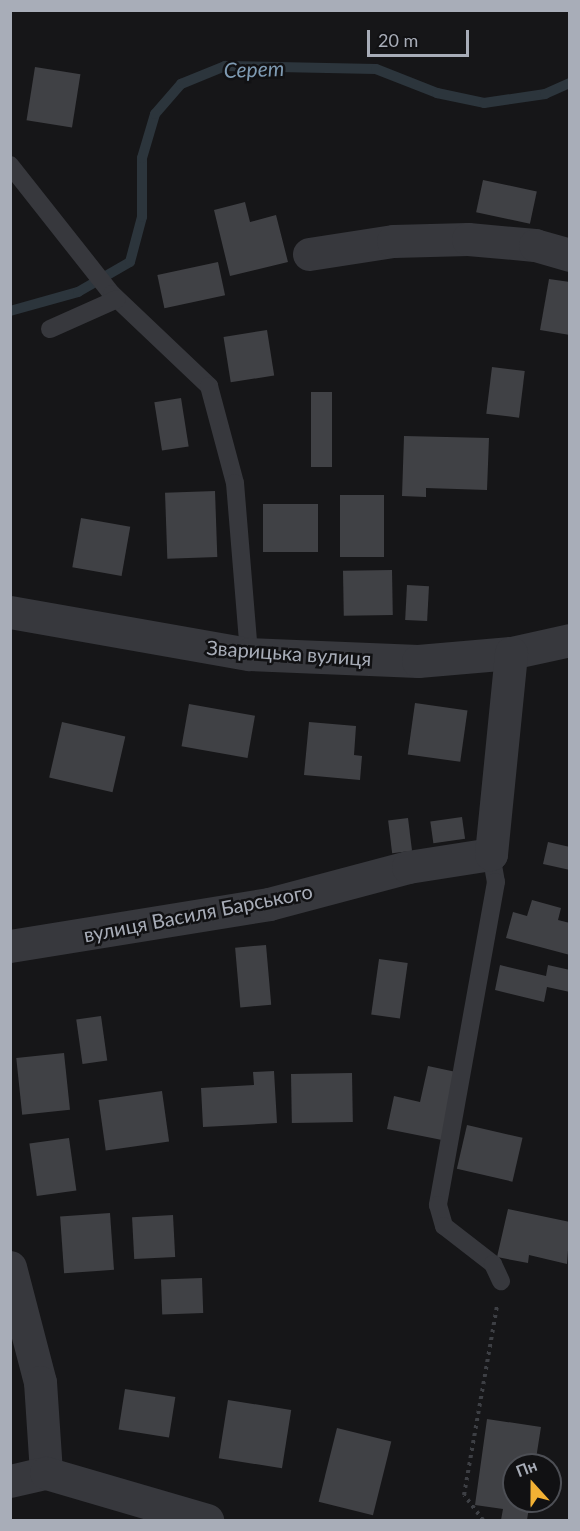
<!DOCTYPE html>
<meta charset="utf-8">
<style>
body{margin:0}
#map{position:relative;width:580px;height:1531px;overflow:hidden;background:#161618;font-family:Lato,sans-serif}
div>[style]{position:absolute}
.stream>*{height:10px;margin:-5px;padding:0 5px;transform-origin:5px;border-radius:5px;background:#2c353c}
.building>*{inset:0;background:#404145;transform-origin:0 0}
.path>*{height:4px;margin-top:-2px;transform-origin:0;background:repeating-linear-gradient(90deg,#3d3f44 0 3px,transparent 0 7.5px)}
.service>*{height:18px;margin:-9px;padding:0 9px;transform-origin:9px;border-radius:9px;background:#37383d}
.minor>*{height:33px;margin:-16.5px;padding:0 16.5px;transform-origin:16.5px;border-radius:16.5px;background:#37383d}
span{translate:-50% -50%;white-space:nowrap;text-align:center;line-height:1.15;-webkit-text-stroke:5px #111113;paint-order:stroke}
.street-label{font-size:20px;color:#a8adb8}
.water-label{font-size:21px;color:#7f9bb3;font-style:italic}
.frame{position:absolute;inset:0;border:12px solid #a8adb8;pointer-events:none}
.north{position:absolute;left:502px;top:1453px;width:60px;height:60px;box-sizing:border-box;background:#111113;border:2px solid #4d4f55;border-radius:50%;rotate:339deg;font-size:16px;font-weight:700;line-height:24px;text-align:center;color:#a8adb8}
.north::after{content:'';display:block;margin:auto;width:21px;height:27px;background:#f2b134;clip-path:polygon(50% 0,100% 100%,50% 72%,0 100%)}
.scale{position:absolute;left:367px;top:30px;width:102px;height:27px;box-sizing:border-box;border:3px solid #a8adb8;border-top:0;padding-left:8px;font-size:18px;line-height:21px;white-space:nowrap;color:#a8adb8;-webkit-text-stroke:4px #111113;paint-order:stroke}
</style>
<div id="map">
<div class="stream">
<i style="left:10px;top:311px;width:71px;rotate:-15.6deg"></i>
<i style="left:78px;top:292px;width:60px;rotate:-30deg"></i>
<i style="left:130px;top:262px;width:47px;rotate:-75.1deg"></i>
<i style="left:142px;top:217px;width:59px;rotate:-90deg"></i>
<i style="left:142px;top:158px;width:46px;rotate:-73.5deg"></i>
<i style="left:155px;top:114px;width:40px;rotate:-49deg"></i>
<i style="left:181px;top:84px;width:48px;rotate:-22.2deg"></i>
<i style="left:225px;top:66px;width:151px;rotate:1.1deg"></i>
<i style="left:376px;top:69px;width:66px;rotate:21.5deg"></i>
<i style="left:437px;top:93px;width:48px;rotate:12deg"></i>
<i style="left:484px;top:103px;width:62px;rotate:-8.4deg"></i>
<i style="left:545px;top:94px;width:27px;rotate:-24deg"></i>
</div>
<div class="building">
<i style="left:35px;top:67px;width:46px;height:54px;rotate:9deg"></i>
<i style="left:483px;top:180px;width:55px;height:33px;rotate:12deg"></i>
<i style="clip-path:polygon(245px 202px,250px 222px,276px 215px,288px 262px,230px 276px,214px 210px)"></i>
<i style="left:218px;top:262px;width:34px;height:62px;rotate:78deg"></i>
<i style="clip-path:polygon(549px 279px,570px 282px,570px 335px,540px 330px)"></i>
<i style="left:267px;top:330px;width:46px;height:44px;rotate:81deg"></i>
<i style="left:492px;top:367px;width:33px;height:47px;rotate:7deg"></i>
<i style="left:311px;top:392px;width:21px;height:75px"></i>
<i style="left:181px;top:398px;width:49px;height:27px;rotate:81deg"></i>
<i style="clip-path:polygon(404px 436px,489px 438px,487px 490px,426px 488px,426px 497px,402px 496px)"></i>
<i style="left:215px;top:491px;width:66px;height:50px;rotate:88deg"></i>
<i style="left:340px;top:495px;width:44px;height:62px"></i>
<i style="left:263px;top:504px;width:55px;height:48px"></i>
<i style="left:81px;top:518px;width:50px;height:50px;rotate:10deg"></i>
<i style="left:392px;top:570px;width:45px;height:49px;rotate:89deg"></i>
<i style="left:407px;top:585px;width:22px;height:35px;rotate:3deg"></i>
<i style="left:415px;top:703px;width:53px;height:52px;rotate:8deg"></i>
<i style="left:189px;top:704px;width:67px;height:43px;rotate:10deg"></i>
<i style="left:62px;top:722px;width:65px;height:57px;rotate:13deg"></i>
<i style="clip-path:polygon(309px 722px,356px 726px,354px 755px,362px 756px,360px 780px,304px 775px)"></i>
<i style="left:462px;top:817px;width:22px;height:32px;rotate:82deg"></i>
<i style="left:408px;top:818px;width:33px;height:20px;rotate:83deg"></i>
<i style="clip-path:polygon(548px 842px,570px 847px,570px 870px,543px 864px)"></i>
<i style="clip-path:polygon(532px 900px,561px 908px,558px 920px,570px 923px,570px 955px,506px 938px,513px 912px,527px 916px)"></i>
<i style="left:266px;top:945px;width:60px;height:31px;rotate:85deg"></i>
<i style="left:379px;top:959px;width:29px;height:56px;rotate:8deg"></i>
<i style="clip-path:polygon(500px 965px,546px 976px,548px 965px,570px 970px,570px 992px,547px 987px,544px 1002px,495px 990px)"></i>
<i style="left:101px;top:1016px;width:45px;height:25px;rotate:82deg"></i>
<i style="left:64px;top:1053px;width:57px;height:48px;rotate:84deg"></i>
<i style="clip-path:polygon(428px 1066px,456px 1072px,442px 1140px,387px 1129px,394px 1096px,420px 1102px)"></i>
<i style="clip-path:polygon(274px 1071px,277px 1123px,203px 1127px,201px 1088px,254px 1085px,253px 1072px)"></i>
<i style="left:352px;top:1073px;width:49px;height:61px;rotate:89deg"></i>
<i style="left:162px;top:1091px;width:51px;height:64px;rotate:82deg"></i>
<i style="left:467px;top:1125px;width:57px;height:45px;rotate:13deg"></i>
<i style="left:69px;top:1138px;width:53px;height:40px;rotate:82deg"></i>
<i style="clip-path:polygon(508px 1209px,570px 1222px,567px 1264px,529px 1255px,528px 1263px,497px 1257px)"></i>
<i style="left:110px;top:1213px;width:57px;height:50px;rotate:86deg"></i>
<i style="left:173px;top:1215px;width:42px;height:41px;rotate:87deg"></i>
<i style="left:202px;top:1278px;width:35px;height:41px;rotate:88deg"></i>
<i style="left:125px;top:1389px;width:51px;height:41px;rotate:9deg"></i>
<i style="left:228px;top:1400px;width:64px;height:59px;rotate:9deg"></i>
<i style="clip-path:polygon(487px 1419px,541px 1427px,535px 1465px,514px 1465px,514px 1501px,530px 1501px,527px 1520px,501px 1520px,503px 1509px,475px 1505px)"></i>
<i style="left:337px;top:1428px;width:56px;height:76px;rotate:14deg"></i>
</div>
<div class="path">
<i style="left:483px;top:1520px;width:31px;rotate:-127deg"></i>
<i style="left:464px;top:1495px;width:193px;rotate:-80.1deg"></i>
</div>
<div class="service">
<i style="left:10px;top:165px;width:164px;rotate:51.7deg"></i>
<i style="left:112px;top:294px;width:134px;rotate:43.5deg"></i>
<i style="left:209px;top:386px;width:100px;rotate:75deg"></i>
<i style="left:235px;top:483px;width:172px;rotate:85.3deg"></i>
<i style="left:50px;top:329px;width:73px;rotate:-24.1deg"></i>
<i style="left:491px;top:854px;width:28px;rotate:80deg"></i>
<i style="left:496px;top:882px;width:328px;rotate:100.2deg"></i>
<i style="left:438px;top:1205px;width:22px;rotate:74deg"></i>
<i style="left:444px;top:1226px;width:62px;rotate:37.8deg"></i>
<i style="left:493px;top:1264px;width:19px;rotate:65deg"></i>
</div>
<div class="minor">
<i style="left:309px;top:254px;width:85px;rotate:-8.8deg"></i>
<i style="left:393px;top:241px;width:75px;rotate:-1.5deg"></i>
<i style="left:468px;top:239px;width:67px;rotate:5.1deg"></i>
<i style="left:535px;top:245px;width:36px;rotate:16deg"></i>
<i style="left:10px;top:612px;width:243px;rotate:10deg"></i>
<i style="left:249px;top:654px;width:169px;rotate:2.4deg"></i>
<i style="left:418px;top:661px;width:93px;rotate:-4.9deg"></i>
<i style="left:511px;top:653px;width:60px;rotate:-12.4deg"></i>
<i style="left:10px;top:946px;width:262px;rotate:-9.2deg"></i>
<i style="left:269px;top:904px;width:144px;rotate:-14.9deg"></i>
<i style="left:408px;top:867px;width:84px;rotate:-8.9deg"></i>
<i style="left:491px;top:854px;width:202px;rotate:-84.3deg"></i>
<i style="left:10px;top:1267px;width:119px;rotate:75.4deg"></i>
<i style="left:40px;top:1382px;width:91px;rotate:86.2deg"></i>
<i style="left:10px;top:1481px;width:37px;rotate:-13deg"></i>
<i style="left:46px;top:1473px;width:168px;rotate:16.3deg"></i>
</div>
<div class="street-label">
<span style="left:289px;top:653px;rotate:4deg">Зварицька вулиця</span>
<span style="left:198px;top:913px;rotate:-11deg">вулиця Василя Барського</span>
</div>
<div class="water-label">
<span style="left:254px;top:69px;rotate:-2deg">Серет</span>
</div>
<div class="frame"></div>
<div class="north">Пн</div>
<div class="scale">20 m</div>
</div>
